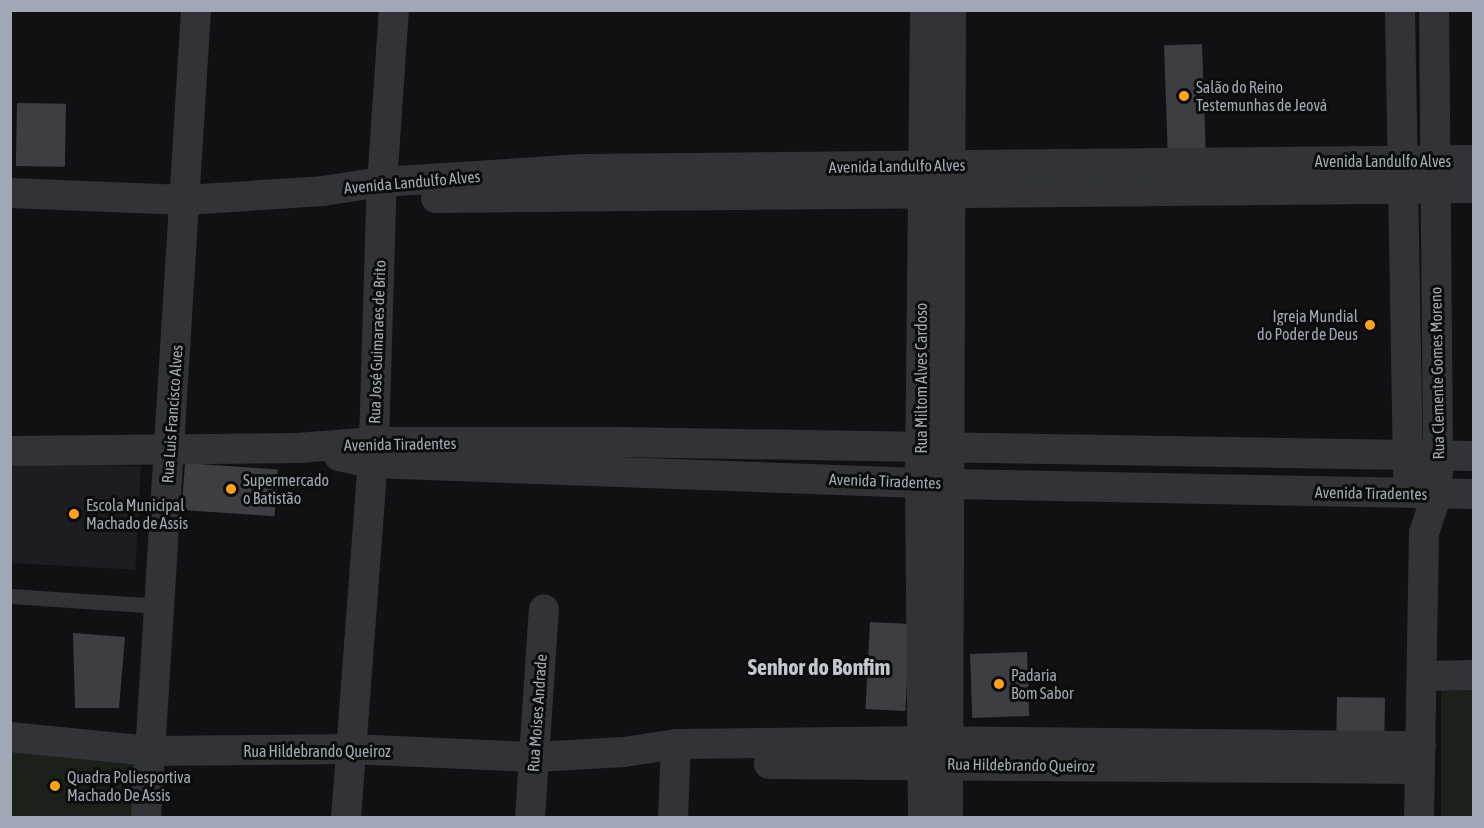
<!DOCTYPE html>
<meta charset="utf-8">
<style>
body{margin:0}
#map{position:relative;width:1484px;height:828px;overflow:hidden;background:#111113;font-family:"Asap Condensed",sans-serif}
div>[style]{position:absolute}
.built>*{inset:0;background:#1c1d20;transform-origin:0 0}
.green>*{inset:0;background:#192119;transform-origin:0 0}
.building>*{inset:0;background:#3d3e43;transform-origin:0 0}
.service>*{height:15px;margin:-7.5px;padding:0 7.5px;transform-origin:7.5px;border-radius:7.5px;background:#313338}
.minor>*{height:30px;margin:-15px;padding:0 15px;transform-origin:15px;border-radius:15px;background:#313338}
.dots>*{width:16px;height:16px;translate:-50% -50%;box-sizing:border-box;border:3px solid #0c0c0d;border-radius:50%}
span{translate:-50% -50%;white-space:nowrap;text-align:center;line-height:1.15;-webkit-text-stroke:6px #0c0c0d;paint-order:stroke}
.poi-label{font-size:16px;color:#a0a8b5}
.left{translate:0 -50%;text-align:left}
.right{translate:-100% -50%;text-align:right}
.street-label{font-size:16px;color:#a0a8b5}
.district-label{font-size:22px;color:#c2c7d0;font-weight:700}
.frame{position:absolute;inset:0;border:12px solid #a0a8b5;pointer-events:none}
</style>
<div id="map">
<div class="built">
<i style="left:11px;top:460px;width:130px;height:103px;rotate:3deg"></i>
</div>
<div class="green">
<i style="left:1441px;top:688px;width:32px;height:130px"></i>
<i style="clip-path:polygon(11px 737px,141px 758px,136px 817px,11px 818px)"></i>
</div>
<div class="building">
<i style="left:1202px;top:44px;width:104px;height:38px;rotate:88deg"></i>
<i style="left:17px;top:103px;width:49px;height:63px;rotate:1deg"></i>
<i style="left:185px;top:463px;width:93px;height:47px;rotate:4deg"></i>
<i style="left:870px;top:622px;width:40px;height:87px;rotate:3deg"></i>
<i style="clip-path:polygon(73px 633px,125px 637px,119px 708px,75px 708px)"></i>
<i style="left:1027px;top:652px;width:64px;height:57px;rotate:88deg"></i>
<i style="left:1337px;top:697px;width:48px;height:40px;rotate:1deg"></i>
</div>
<div class="service">
<i style="left:10px;top:596px;width:150px;rotate:3.8deg"></i>
</div>
<div class="minor">
<i style="left:1400px;top:10px;width:465px;rotate:89deg"></i>
<i style="left:10px;top:193px;width:175px;rotate:2.3deg"></i>
<i style="left:185px;top:200px;width:138px;rotate:-3.7deg"></i>
<i style="left:323px;top:191px;width:60px;rotate:-8.7deg"></i>
<i style="left:382px;top:182px;width:201px;rotate:-3.7deg"></i>
<i style="left:583px;top:169px;width:891px;rotate:-0.58deg"></i>
<i style="left:436px;top:198px;width:1038px;rotate:-0.55deg"></i>
<i style="left:10px;top:451px;width:288px;rotate:-0.6deg"></i>
<i style="left:298px;top:448px;width:76px;rotate:-4.5deg"></i>
<i style="left:374px;top:442px;width:245px"></i>
<i style="left:619px;top:442px;width:855px;rotate:0.94deg"></i>
<i style="left:339px;top:456px;width:34px;rotate:12deg"></i>
<i style="left:372px;top:463px;width:575px;rotate:2.09deg"></i>
<i style="left:947px;top:484px;width:527px;rotate:1.09deg"></i>
<i style="left:1422px;top:676px;width:52px;rotate:-1.1deg"></i>
<i style="left:10px;top:737px;width:141px;rotate:5.7deg"></i>
<i style="left:150px;top:751px;width:199px;rotate:-0.6deg"></i>
<i style="left:349px;top:749px;width:185px;rotate:2.5deg"></i>
<i style="left:534px;top:757px;width:90px;rotate:-3.2deg"></i>
<i style="left:624px;top:752px;width:53px;rotate:-8.7deg"></i>
<i style="left:676px;top:744px;width:246px;rotate:-0.7deg"></i>
<i style="left:922px;top:741px;width:499px;rotate:0.6deg"></i>
<i style="left:769px;top:764px;width:651px;rotate:0.44deg"></i>
<i style="left:146px;top:818px;width:810px;rotate:-86.46deg"></i>
<i style="left:346px;top:818px;width:377px;rotate:-85.7deg"></i>
<i style="left:374px;top:442px;width:243px;rotate:-88.3deg"></i>
<i style="left:381px;top:199px;width:189px;rotate:-86.1deg"></i>
<i style="left:530px;top:818px;width:209px;rotate:-86.2deg"></i>
<i style="left:673px;top:818px;width:74px;rotate:-87.7deg"></i>
<i style="left:923px;top:818px;width:335px;rotate:-90.5deg"></i>
<i style="left:920px;top:483px;width:473px;rotate:-89.4deg"></i>
<i style="left:948px;top:818px;width:808px;rotate:-89.79deg"></i>
<i style="left:1419px;top:818px;width:285px;rotate:-89deg"></i>
<i style="left:1424px;top:533px;width:41px;rotate:-71.6deg"></i>
<i style="left:1437px;top:494px;width:38px;rotate:-88deg"></i>
<i style="left:1438px;top:456px;width:446px;rotate:-90.5deg"></i>
</div>
<div class="dots">
<i style="left:1184px;top:96px;background:#ffa21c"></i>
<i style="left:1370px;top:325px;background:#ffa21c"></i>
<i style="left:231px;top:489px;background:#ffa21c"></i>
<i style="left:74px;top:514px;background:#ffa21c"></i>
<i style="left:999px;top:684px;background:#ffa21c"></i>
<i style="left:55px;top:786px;background:#ffa21c"></i>
</div>
<div class="poi-label">
<span class="left" style="left:1196px;top:96px">Salão do Reino<br>Testemunhas de Jeová</span>
<span class="right" style="left:1358px;top:325px">Igreja Mundial<br>do Poder de Deus</span>
<span class="left" style="left:243px;top:489px">Supermercado<br>o Batistão</span>
<span class="left" style="left:86px;top:514px">Escola Municipal<br>Machado de Assis</span>
<span class="left" style="left:1011px;top:684px">Padaria<br>Bom Sabor</span>
<span class="left" style="left:67px;top:786px">Quadra Poliesportiva<br>Machado De Assis</span>
</div>
<div class="street-label">
<span style="left:1383px;top:161px">Avenida Landulfo Alves</span>
<span style="left:897px;top:166px;rotate:-1deg">Avenida Landulfo Alves</span>
<span style="left:412px;top:182px;rotate:-5deg">Avenida Landulfo Alves</span>
<span style="left:377px;top:342px;rotate:-88deg">Rua José Guimaraes de Brito</span>
<span style="left:1437px;top:373px;rotate:-91deg">Rua Clemente Gomes Moreno</span>
<span style="left:921px;top:378px;rotate:-90deg">Rua Miltom Alves Cardoso</span>
<span style="left:172px;top:414px;rotate:-86deg">Rua Luis Francisco Alves</span>
<span style="left:400px;top:444px;rotate:-1deg">Avenida Tiradentes</span>
<span style="left:885px;top:481px;rotate:2deg">Avenida Tiradentes</span>
<span style="left:1371px;top:493px;rotate:1deg">Avenida Tiradentes</span>
<span style="left:537px;top:713px;rotate:-86deg">Rua Moises Andrade</span>
<span style="left:317px;top:751px">Rua Hildebrando Queiroz</span>
<span style="left:1021px;top:765px;rotate:1deg">Rua Hildebrando Queiroz</span>
</div>
<div class="district-label">
<span style="left:819px;top:668px">Senhor do Bonfim</span>
</div>
<div class="frame"></div>
</div>
